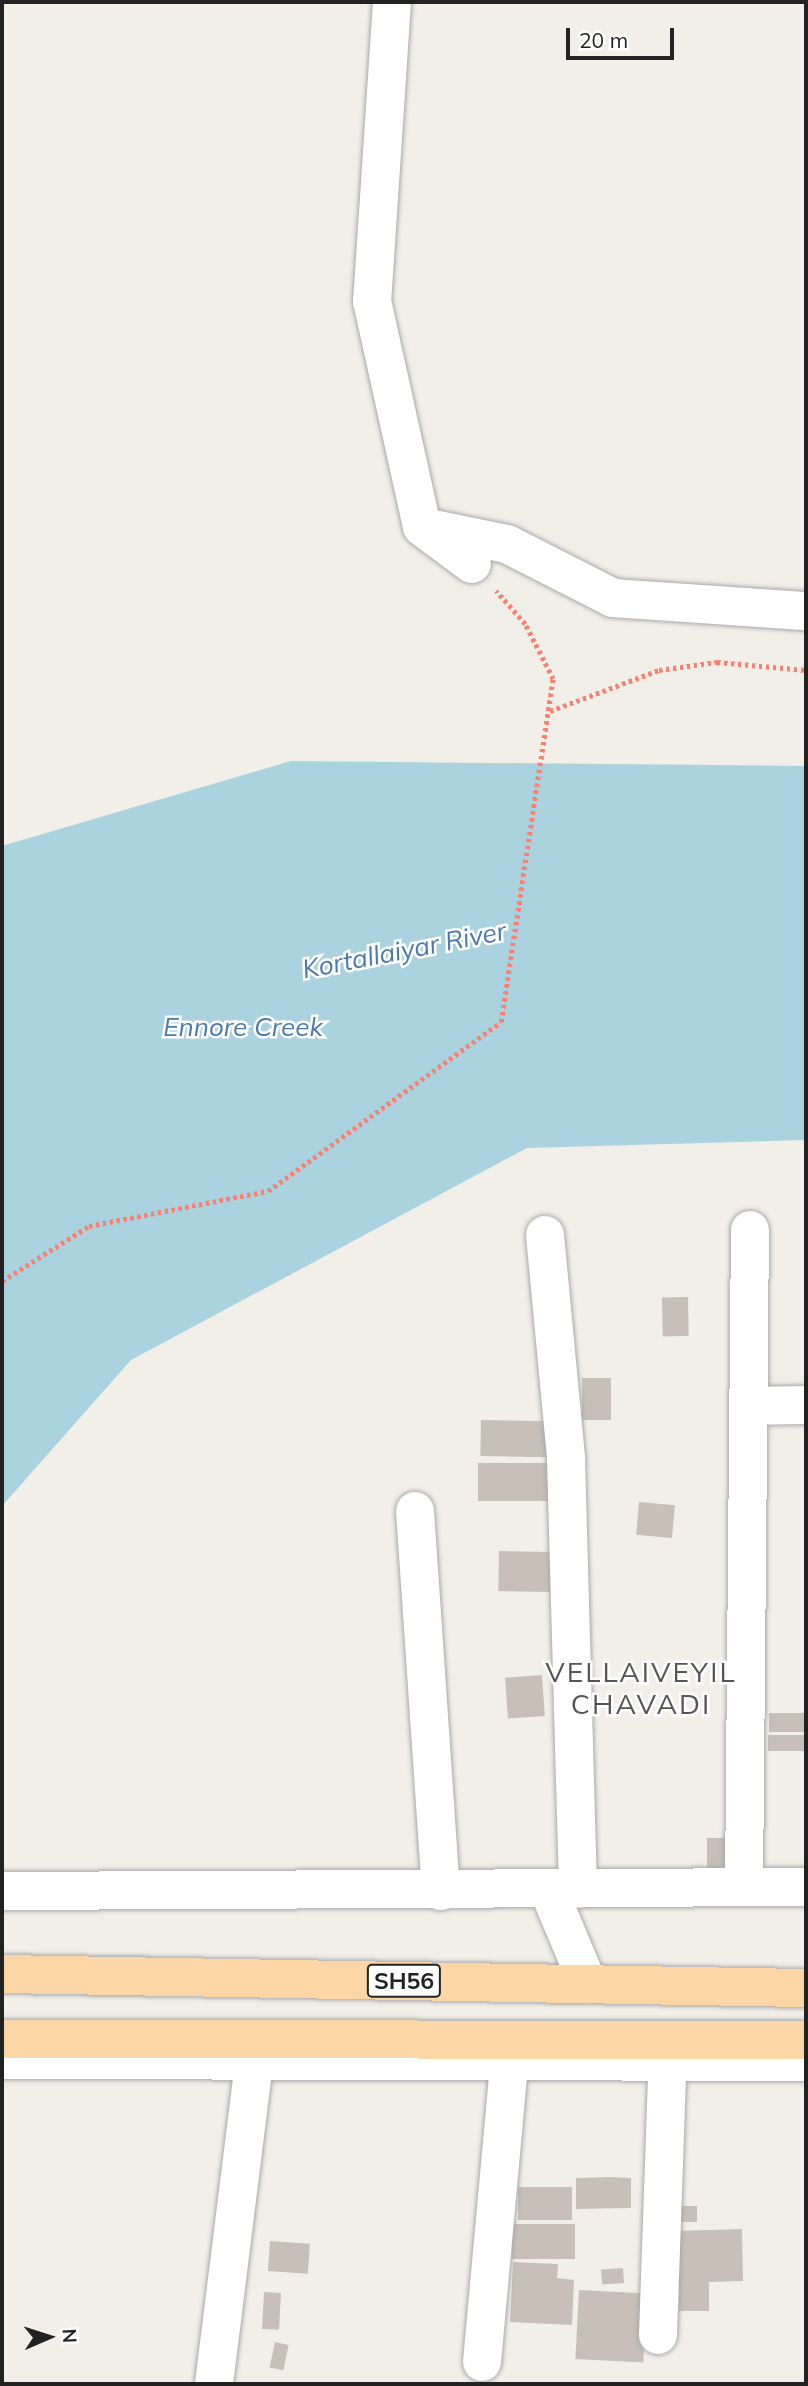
<!DOCTYPE html>
<style>
body{margin:0}
#map{position:relative;width:808px;height:2386px;overflow:hidden;background:#f2efe9;font-family:Mulish,sans-serif}
div>[style]{position:absolute}
.water>*{inset:0;background:#aad3df}
.building>*{inset:0;background:#c7bfb8;transform-origin:0 0}
.path>*{height:4.5px;margin-top:-2.25px;transform-origin:0;background:repeating-linear-gradient(90deg,#fa8072 0 3.5px,transparent 0 7px)}
.roads{filter:drop-shadow(0 0 2px #a9a9a9) drop-shadow(0 0 2px #a9a9a9)}
.minor>*{height:38px;margin:-19px;padding:0 19px;transform-origin:19px;border-radius:19px;background:#fff}
.major>*{height:38px;margin:-19px;padding:0 19px;transform-origin:19px;border-radius:19px;background:#fcd6a4}
span{translate:-50% -50%;white-space:nowrap;text-align:center;line-height:1.15;-webkit-text-stroke:5px #fff;paint-order:stroke}
.shield-label span{padding:2px 5px;background:#fff;border:2px solid;border-radius:5px;-webkit-text-stroke-width:0}
.shield-label{font-size:23px;color:#222;font-weight:700}
.water-label{font-size:26px;color:#4a7aab;font-style:italic}
.quarter-label{font-size:28px;color:#555;letter-spacing:2px}
.frame{position:absolute;inset:0;border:4px solid #222;pointer-events:none}
.north{position:absolute;left:14px;top:2302px;width:70px;height:70px;-webkit-text-stroke:5px #fff;paint-order:stroke;rotate:87deg;font-size:19px;font-weight:700;line-height:28px;text-align:center;color:#222}
.north::after{content:'';display:block;margin:auto;width:24px;height:32px;background:#222;clip-path:polygon(50% 0,100% 100%,50% 72%,0 100%)}
.scale{position:absolute;left:566px;top:28px;width:108px;height:32px;box-sizing:border-box;border:4px solid #222;border-top:0;padding-left:9px;font-size:21px;line-height:24px;white-space:nowrap;color:#222;-webkit-text-stroke:5px #fff;paint-order:stroke}
</style>
<div id="map">
<div class="water">
<i style="clip-path:polygon(291px 761px,806px 766px,806px 1140px,527px 1148px,131px 1360px,2px 1506px,2px 846px)"></i>
</div>
<div class="building">
<i style="left:688px;top:1297px;width:39px;height:26px;rotate:89deg"></i>
<i style="left:611px;top:1378px;width:42px;height:29px;rotate:90deg"></i>
<i style="left:481px;top:1420px;width:66px;height:36px;rotate:1deg"></i>
<i style="left:478px;top:1463px;width:72px;height:38px"></i>
<i style="left:639px;top:1502px;width:36px;height:33px;rotate:5deg"></i>
<i style="left:499px;top:1551px;width:56px;height:40px;rotate:1deg"></i>
<i style="left:542px;top:1675px;width:41px;height:37px;rotate:86deg"></i>
<i style="left:769px;top:1713px;width:37px;height:19px"></i>
<i style="left:806px;top:1735px;width:16px;height:38px;rotate:90deg"></i>
<i style="left:707px;top:1838px;width:21px;height:37px"></i>
<i style="clip-path:polygon(611px 2177px,631px 2178px,631px 2208px,576px 2209px,576px 2178px)"></i>
<i style="left:518px;top:2187px;width:54px;height:33px"></i>
<i style="left:697px;top:2206px;width:16px;height:24px;rotate:90deg"></i>
<i style="left:512px;top:2224px;width:63px;height:35px"></i>
<i style="clip-path:polygon(742px 2229px,743px 2281px,709px 2282px,709px 2311px,679px 2311px,677px 2231px)"></i>
<i style="left:270px;top:2241px;width:40px;height:30px;rotate:4deg"></i>
<i style="clip-path:polygon(513px 2262px,558px 2264px,557px 2278px,574px 2280px,572px 2325px,510px 2322px)"></i>
<i style="left:623px;top:2268px;width:15px;height:22px;rotate:86deg"></i>
<i style="left:579px;top:2290px;width:68px;height:69px;rotate:3deg"></i>
<i style="left:264px;top:2292px;width:17px;height:37px;rotate:3deg"></i>
<i style="left:275px;top:2342px;width:14px;height:26px;rotate:12deg"></i>
</div>
<div class="path">
<i style="left:550px;top:711px;width:116px;rotate:-20.6deg"></i>
<i style="left:659px;top:670px;width:59px;rotate:-7.9deg"></i>
<i style="left:717px;top:662px;width:89px;rotate:5.1deg"></i>
<i style="left:2px;top:1281px;width:103px;rotate:-32.3deg"></i>
<i style="left:89px;top:1226px;width:182px;rotate:-11.1deg"></i>
<i style="left:268px;top:1191px;width:288px;rotate:-36deg"></i>
<i style="left:501px;top:1022px;width:347px;rotate:-81.4deg"></i>
<i style="left:553px;top:679px;width:62px;rotate:-117deg"></i>
<i style="left:525px;top:624px;width:44px;rotate:-131.3deg"></i>
</div>
<div class="roads">
<div class="minor">
<i style="left:392px;top:2px;width:300px;rotate:93.8deg"></i>
<i style="left:372px;top:301px;width:231px;rotate:77.5deg"></i>
<i style="left:422px;top:527px;width:62px;rotate:36.5deg"></i>
<i style="left:434px;top:529px;width:75px;rotate:11.6deg"></i>
<i style="left:507px;top:544px;width:119px;rotate:27deg"></i>
<i style="left:613px;top:598px;width:193px;rotate:3.9deg"></i>
<i style="left:545px;top:1235px;width:225px;rotate:84.6deg"></i>
<i style="left:566px;top:1459px;width:430px;rotate:88.4deg"></i>
<i style="left:750px;top:1406px;width:56px;rotate:-1deg"></i>
<i style="left:415px;top:1511px;width:381px;rotate:86.1deg"></i>
<i style="left:744px;top:1887px;width:657px;rotate:-89.48deg"></i>
<i style="left:548px;top:1889px;width:103px;rotate:67.2deg"></i>
<i style="left:2px;top:1891px;width:804px;rotate:-0.29deg"></i>
<i style="left:2px;top:2060px;width:804px;rotate:0.14deg"></i>
<i style="left:658px;top:2335px;width:293px;rotate:-88deg"></i>
<i style="left:482px;top:2362px;width:321px;rotate:-84.8deg"></i>
<i style="left:214px;top:2384px;width:347px;rotate:-82.9deg"></i>
</div>
<div class="major">
<i style="left:2px;top:1974px;width:804px;rotate:1deg"></i>
<i style="left:2px;top:2039px;width:804px;rotate:0.07deg"></i>
</div>
</div>
<div class="shield-label">
<span style="left:404px;top:1981px">SH56</span>
</div>
<div class="water-label">
<span style="left:404px;top:950px;rotate:-11deg">Kortallaiyar River</span>
<span style="left:243px;top:1027px">Ennore Creek</span>
</div>
<div class="quarter-label">
<span style="left:641px;top:1688px">VELLAIVEYIL<br>CHAVADI</span>
</div>
<div class="frame"></div>
<div class="north">N</div>
<div class="scale">20 m</div>
</div>
